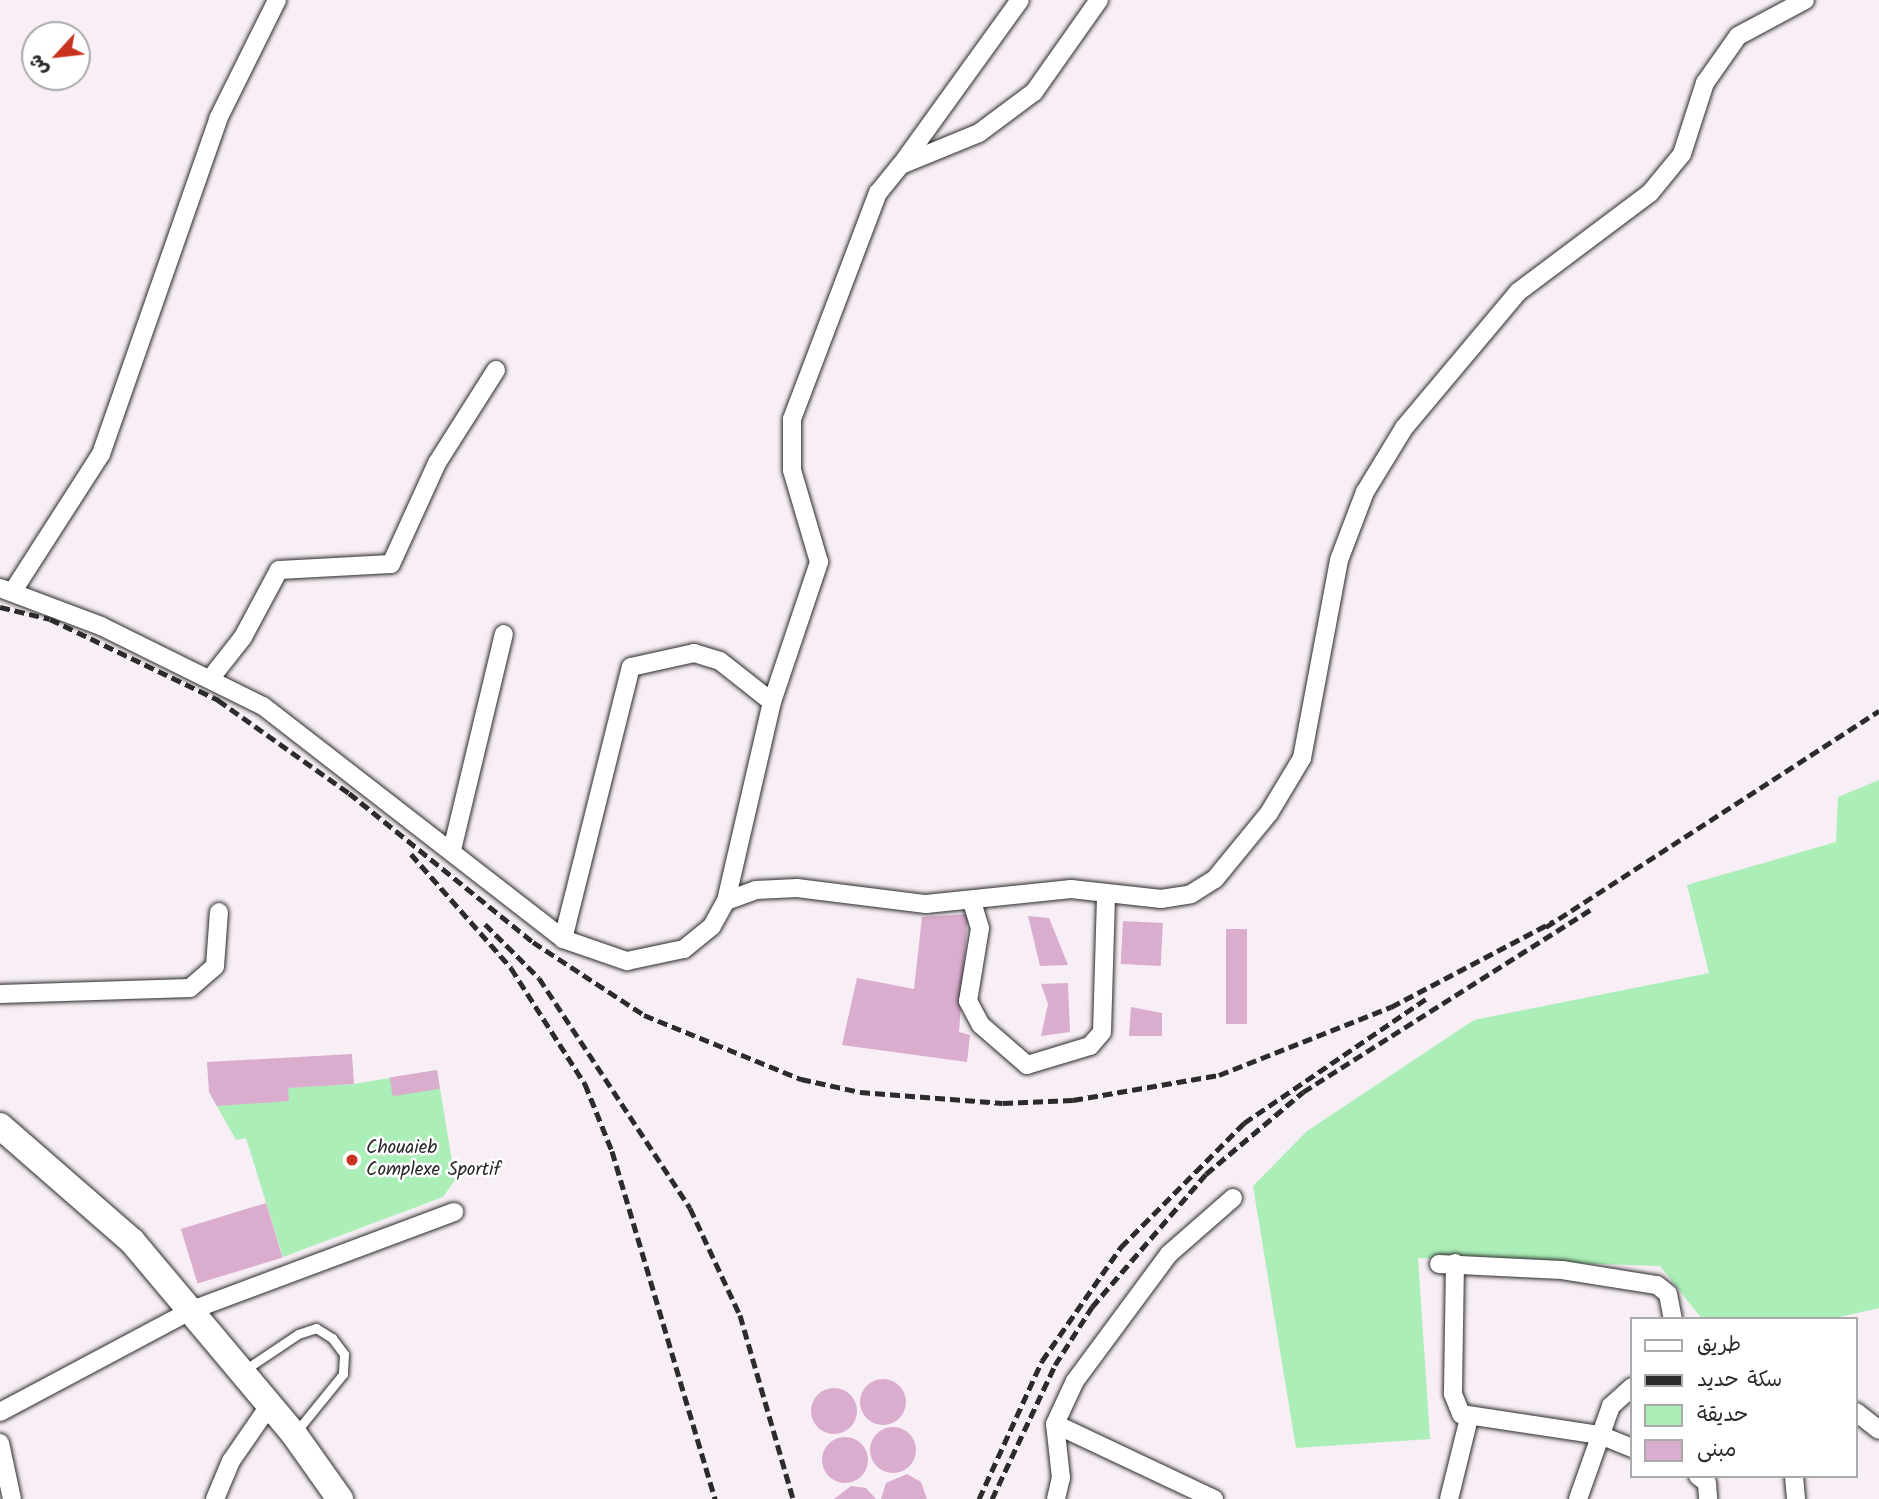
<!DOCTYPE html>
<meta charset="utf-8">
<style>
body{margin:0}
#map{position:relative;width:1879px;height:1499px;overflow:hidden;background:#f8eef5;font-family:Kalam,"Playpen Sans Arabic",sans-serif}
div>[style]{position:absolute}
.green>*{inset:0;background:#abeeb7}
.building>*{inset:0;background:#daacce;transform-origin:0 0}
.round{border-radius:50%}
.roads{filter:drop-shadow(0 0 2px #2b2b2b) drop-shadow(0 0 2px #2b2b2b)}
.lane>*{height:9px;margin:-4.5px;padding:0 4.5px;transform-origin:4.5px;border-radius:4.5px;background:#fff}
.street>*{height:18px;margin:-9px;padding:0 9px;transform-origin:9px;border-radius:9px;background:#fff}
.secondary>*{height:26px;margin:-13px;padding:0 13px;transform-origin:13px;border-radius:13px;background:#fff}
.rail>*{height:5px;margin-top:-2.5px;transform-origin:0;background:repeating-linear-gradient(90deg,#2b2b2b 0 10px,transparent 0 15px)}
.dots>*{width:19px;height:19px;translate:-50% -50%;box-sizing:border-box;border:4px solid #fff;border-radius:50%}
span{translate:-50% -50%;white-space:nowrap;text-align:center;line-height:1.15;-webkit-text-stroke:5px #fff;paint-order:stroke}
.poi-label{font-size:19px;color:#2b2b2b}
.left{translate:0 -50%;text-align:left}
.legend{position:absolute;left:1630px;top:1317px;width:228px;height:161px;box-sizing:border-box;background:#fff;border:2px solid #aaa;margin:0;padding:9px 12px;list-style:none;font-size:21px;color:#2b2b2b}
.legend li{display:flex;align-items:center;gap:14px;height:35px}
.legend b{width:35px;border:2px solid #aaa}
.north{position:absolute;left:21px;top:21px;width:70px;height:70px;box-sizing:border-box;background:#fff;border:2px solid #aaa;border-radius:50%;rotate:243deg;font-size:19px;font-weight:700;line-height:28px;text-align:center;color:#2b2b2b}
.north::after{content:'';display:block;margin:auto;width:24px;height:32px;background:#c8321e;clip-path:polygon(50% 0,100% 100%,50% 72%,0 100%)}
</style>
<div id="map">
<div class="green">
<i style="clip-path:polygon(1879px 780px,1879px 1308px,1831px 1319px,1702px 1319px,1660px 1266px,1418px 1258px,1430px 1439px,1296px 1448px,1253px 1186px,1307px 1131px,1474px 1020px,1709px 973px,1687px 885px,1836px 842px,1838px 797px)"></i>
<i style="clip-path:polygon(437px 1070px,455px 1180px,443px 1197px,283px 1257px,246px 1138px,236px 1140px,209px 1092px,354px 1084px)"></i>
</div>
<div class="building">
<i style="clip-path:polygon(968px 914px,959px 1032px,970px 1035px,967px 1062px,842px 1045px,857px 978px,914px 989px,922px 917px)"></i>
<i style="clip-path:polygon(1028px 916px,1049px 918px,1068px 965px,1040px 966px)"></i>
<i style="left:1123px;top:921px;width:40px;height:43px;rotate:3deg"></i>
<i style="left:1226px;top:929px;width:21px;height:95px"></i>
<i style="clip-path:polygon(1068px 983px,1070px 1032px,1041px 1036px,1048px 1004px,1041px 984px)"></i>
<i style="clip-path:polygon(1131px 1007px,1162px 1013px,1162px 1036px,1129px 1036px)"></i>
<i style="clip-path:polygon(352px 1054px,354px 1084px,288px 1088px,289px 1101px,217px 1106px,209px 1092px,207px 1062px)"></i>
<i style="left:437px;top:1070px;width:19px;height:48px;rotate:81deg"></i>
<i style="left:266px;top:1203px;width:57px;height:89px;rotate:73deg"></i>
<i class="round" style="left:860px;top:1379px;width:46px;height:46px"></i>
<i class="round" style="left:811px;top:1388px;width:46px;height:46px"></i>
<i class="round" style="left:870px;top:1427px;width:46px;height:46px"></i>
<i class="round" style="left:822px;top:1437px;width:46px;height:46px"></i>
<i style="clip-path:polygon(907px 1474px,921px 1482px,927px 1499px,881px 1499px,886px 1483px)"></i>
<i style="clip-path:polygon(851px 1486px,866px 1488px,876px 1499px,834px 1499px)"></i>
</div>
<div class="roads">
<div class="lane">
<i style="left:243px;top:1371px;width:66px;rotate:-33.9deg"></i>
<i style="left:298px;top:1334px;width:19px;rotate:-18deg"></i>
<i style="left:316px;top:1328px;width:19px;rotate:32deg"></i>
<i style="left:332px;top:1338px;width:20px;rotate:53deg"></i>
<i style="left:344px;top:1354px;width:20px;rotate:93deg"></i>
<i style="left:343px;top:1374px;width:76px;rotate:129.1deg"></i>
</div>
<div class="street">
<i style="left:901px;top:165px;width:203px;rotate:-54.2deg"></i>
<i style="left:0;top:588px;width:108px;rotate:20.6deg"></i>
<i style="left:101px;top:626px;width:181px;rotate:26.3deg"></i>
<i style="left:263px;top:706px;width:380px;rotate:37.8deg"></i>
<i style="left:563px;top:939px;width:68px;rotate:19deg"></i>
<i style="left:627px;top:961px;width:58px;rotate:-11.9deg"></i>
<i style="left:684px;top:949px;width:36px;rotate:-39deg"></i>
<i style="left:712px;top:926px;width:29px;rotate:-61deg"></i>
<i style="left:726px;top:901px;width:204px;rotate:-77deg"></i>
<i style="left:772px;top:702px;width:148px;rotate:-71.4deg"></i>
<i style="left:819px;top:562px;width:96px;rotate:-106.4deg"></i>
<i style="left:792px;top:470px;width:51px;rotate:-90deg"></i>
<i style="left:792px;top:419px;width:242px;rotate:-69.2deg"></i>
<i style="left:878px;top:193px;width:36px;rotate:-51deg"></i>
<i style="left:901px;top:165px;width:84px;rotate:-22.3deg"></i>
<i style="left:979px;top:133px;width:69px;rotate:-36.7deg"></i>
<i style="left:1034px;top:92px;width:113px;rotate:-54.8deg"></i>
<i style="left:13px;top:591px;width:163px;rotate:-57.3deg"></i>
<i style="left:101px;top:454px;width:355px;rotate:-70.7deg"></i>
<i style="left:218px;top:119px;width:133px;rotate:-63.6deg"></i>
<i style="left:210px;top:679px;width:53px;rotate:-51.8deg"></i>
<i style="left:243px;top:637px;width:76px;rotate:-61.8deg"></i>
<i style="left:279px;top:570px;width:112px;rotate:-3.1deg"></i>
<i style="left:391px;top:564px;width:111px;rotate:-65.5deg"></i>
<i style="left:437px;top:463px;width:110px;rotate:-57.6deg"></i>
<i style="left:452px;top:850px;width:222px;rotate:-76.5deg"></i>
<i style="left:726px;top:901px;width:32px;rotate:-20deg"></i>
<i style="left:756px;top:890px;width:41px;rotate:-2.8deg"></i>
<i style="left:797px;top:888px;width:130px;rotate:7.1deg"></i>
<i style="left:926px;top:904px;width:146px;rotate:-5.9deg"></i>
<i style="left:1071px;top:889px;width:91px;rotate:6.3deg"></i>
<i style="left:1161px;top:899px;width:30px;rotate:-9deg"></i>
<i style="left:1191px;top:894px;width:28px;rotate:-32deg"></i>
<i style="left:1215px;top:879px;width:85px;rotate:-50.7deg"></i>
<i style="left:1269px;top:813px;width:64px;rotate:-59deg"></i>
<i style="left:1302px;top:758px;width:201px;rotate:-79.4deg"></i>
<i style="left:1339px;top:560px;width:73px;rotate:-69.1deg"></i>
<i style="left:1365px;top:492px;width:75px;rotate:-58.6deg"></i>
<i style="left:1404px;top:428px;width:177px;rotate:-50deg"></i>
<i style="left:1518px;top:292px;width:165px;rotate:-36.9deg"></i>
<i style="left:1650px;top:193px;width:50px;rotate:-50.6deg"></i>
<i style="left:1682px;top:154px;width:75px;rotate:-72.1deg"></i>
<i style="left:1705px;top:83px;width:57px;rotate:-54.9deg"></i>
<i style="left:1738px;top:36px;width:76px;rotate:-28.2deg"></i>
<i style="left:972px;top:902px;width:27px;rotate:73deg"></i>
<i style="left:980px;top:928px;width:74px;rotate:99.3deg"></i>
<i style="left:968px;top:1001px;width:27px;rotate:62deg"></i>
<i style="left:981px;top:1025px;width:61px;rotate:41deg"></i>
<i style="left:1027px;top:1065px;width:66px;rotate:-16.8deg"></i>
<i style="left:1090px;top:1046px;width:18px;rotate:-49deg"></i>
<i style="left:1102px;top:1032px;width:137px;rotate:-88.3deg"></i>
<i style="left:563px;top:939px;width:280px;rotate:-76deg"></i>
<i style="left:631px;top:667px;width:65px;rotate:-12.5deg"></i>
<i style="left:694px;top:653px;width:27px;rotate:17deg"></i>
<i style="left:720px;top:661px;width:66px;rotate:38.3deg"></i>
<i style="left:0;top:994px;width:190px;rotate:-1.8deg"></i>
<i style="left:190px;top:988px;width:33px;rotate:-41deg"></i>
<i style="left:215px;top:966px;width:54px;rotate:-85.8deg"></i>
<i style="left:1455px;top:1263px;width:131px;rotate:90.9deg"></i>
<i style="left:1453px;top:1394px;width:22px;rotate:68deg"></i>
<i style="left:1461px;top:1414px;width:141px;rotate:8.6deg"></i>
<i style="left:1600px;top:1435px;width:35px;rotate:22deg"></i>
<i style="left:1439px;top:1264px;width:123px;rotate:2.8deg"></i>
<i style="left:1562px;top:1270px;width:96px;rotate:9deg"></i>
<i style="left:1657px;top:1285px;width:14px;rotate:39deg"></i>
<i style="left:1668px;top:1294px;width:25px;rotate:79deg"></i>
<i style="left:0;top:1412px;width:217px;rotate:-28deg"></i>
<i style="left:192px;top:1310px;width:280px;rotate:-20.5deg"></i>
<i style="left:1856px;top:1412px;width:29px;rotate:38deg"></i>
<i style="left:1055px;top:1424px;width:176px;rotate:25.3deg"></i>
<i style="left:0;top:1443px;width:57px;rotate:77.9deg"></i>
<i style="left:1698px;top:1476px;width:11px;rotate:38deg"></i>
<i style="left:1707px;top:1483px;width:16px;rotate:86deg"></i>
<i style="left:1794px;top:1476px;width:23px;rotate:85deg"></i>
<i style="left:215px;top:1499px;width:41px;rotate:-67.2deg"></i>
<i style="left:231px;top:1461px;width:67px;rotate:-55.4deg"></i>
<i style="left:1056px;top:1499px;width:22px;rotate:-77deg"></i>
<i style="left:1061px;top:1478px;width:54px;rotate:-96.3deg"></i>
<i style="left:1055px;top:1424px;width:47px;rotate:-65.1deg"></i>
<i style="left:1075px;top:1381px;width:158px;rotate:-53.5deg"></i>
<i style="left:1169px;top:1254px;width:85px;rotate:-41.2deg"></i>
<i style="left:1449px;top:1499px;width:83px;rotate:-76.1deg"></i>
<i style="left:1578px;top:1499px;width:99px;rotate:-70.5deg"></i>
<i style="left:1611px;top:1406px;width:28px;rotate:-42deg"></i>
</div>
<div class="secondary">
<i style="left:0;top:1126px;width:175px;rotate:41.1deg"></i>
<i style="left:132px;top:1241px;width:252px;rotate:50deg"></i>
<i style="left:294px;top:1434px;width:80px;rotate:54.7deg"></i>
</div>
</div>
<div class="rail">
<i style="left:0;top:607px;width:51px;rotate:13.5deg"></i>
<i style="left:50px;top:619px;width:187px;rotate:25.7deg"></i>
<i style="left:218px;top:700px;width:161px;rotate:35.4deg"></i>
<i style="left:349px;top:793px;width:237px;rotate:39deg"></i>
<i style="left:533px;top:942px;width:133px;rotate:33.3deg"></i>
<i style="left:644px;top:1015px;width:170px;rotate:22.2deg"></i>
<i style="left:801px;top:1079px;width:60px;rotate:12.4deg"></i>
<i style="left:860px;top:1092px;width:143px;rotate:4.4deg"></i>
<i style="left:1003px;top:1103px;width:70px;rotate:-2.5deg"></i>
<i style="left:1073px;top:1100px;width:148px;rotate:-9.7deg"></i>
<i style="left:1219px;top:1075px;width:185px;rotate:-21.6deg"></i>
<i style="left:1391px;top:1007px;width:184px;rotate:-27.8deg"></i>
<i style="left:411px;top:854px;width:152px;rotate:48.7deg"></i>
<i style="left:511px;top:968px;width:138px;rotate:57.5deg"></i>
<i style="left:585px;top:1084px;width:72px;rotate:68.1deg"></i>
<i style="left:612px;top:1151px;width:363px;rotate:73.5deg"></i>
<i style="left:485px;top:924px;width:76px;rotate:45deg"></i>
<i style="left:539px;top:978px;width:275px;rotate:56.7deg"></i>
<i style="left:690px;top:1208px;width:118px;rotate:65deg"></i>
<i style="left:740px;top:1315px;width:191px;rotate:73.9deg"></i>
<i style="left:1546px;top:927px;width:397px;rotate:-33deg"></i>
<i style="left:979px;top:1499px;width:152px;rotate:-65.5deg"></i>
<i style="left:1042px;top:1361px;width:139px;rotate:-55.3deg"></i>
<i style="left:1121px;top:1247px;width:175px;rotate:-45.2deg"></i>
<i style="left:1244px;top:1123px;width:220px;rotate:-34.3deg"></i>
<i style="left:992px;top:1499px;width:148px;rotate:-64.8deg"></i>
<i style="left:1055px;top:1365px;width:69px;rotate:-57.5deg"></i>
<i style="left:1092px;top:1307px;width:175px;rotate:-49.4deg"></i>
<i style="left:1206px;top:1174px;width:127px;rotate:-40.2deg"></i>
<i style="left:1303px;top:1092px;width:341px;rotate:-32.4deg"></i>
</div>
<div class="dots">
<i style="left:352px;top:1160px;background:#c8321e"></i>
</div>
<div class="poi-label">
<span class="left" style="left:366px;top:1160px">Chouaieb<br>Complexe Sportif</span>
</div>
<ul class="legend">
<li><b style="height:9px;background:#fff"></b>طريق</li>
<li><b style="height:9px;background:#2b2b2b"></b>سكة حديد</li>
<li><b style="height:19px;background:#abeeb7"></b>حديقة</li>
<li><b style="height:19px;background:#daacce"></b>مبنى</li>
</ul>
<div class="north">ش</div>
</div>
